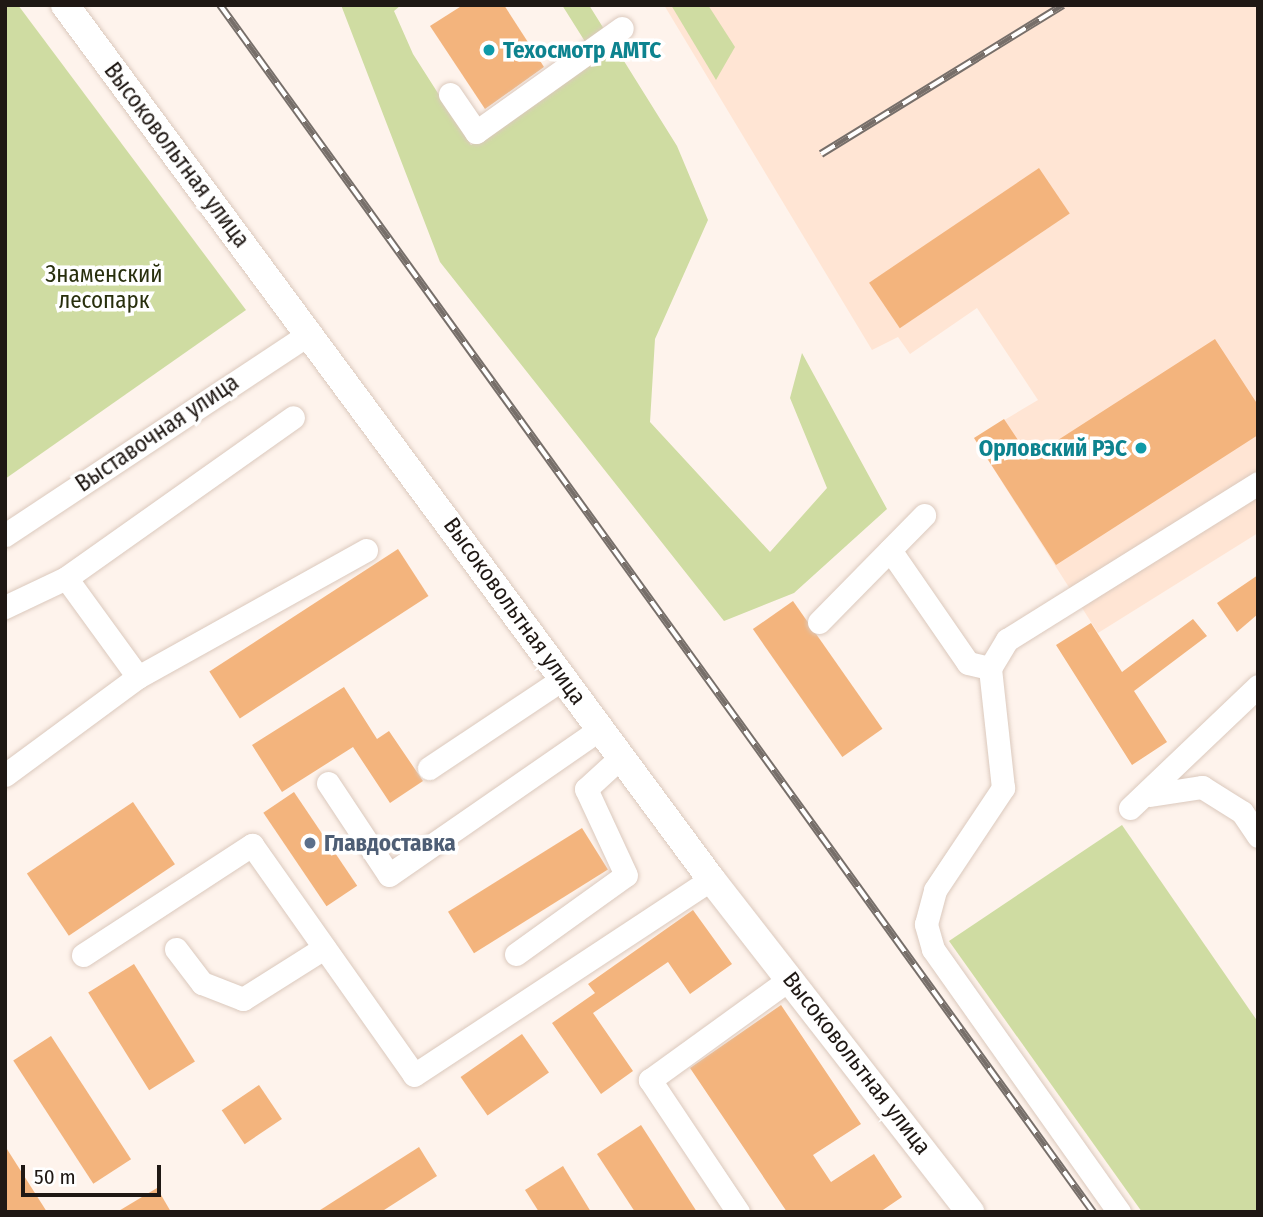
<!DOCTYPE html>
<meta charset="utf-8">
<style>
body{margin:0}
#map{position:relative;width:1263px;height:1217px;overflow:hidden;background:#fef3ec;font-family:"Fira Sans Condensed",sans-serif}
div>[style]{position:absolute}
.built>*{inset:0;background:#ffe5d4}
.green>*{inset:0;background:#cfdca2}
.building>*{inset:0;background:#f3b47d;transform-origin:0 0}
.roads{filter:drop-shadow(0 0 2px #dbc9bd) drop-shadow(0 0 2px #dbc9bd)}
.minor>*{height:23px;margin:-11.5px;padding:0 11.5px;transform-origin:11.5px;border-radius:11.5px;background:#fff}
.major>*{height:28px;margin:-14px;padding:0 14px;transform-origin:14px;border-radius:14px;background:#fff}
.rail>*{height:8px;margin-top:-4px;transform-origin:0;background:repeating-linear-gradient(90deg,#fff 0 16px,#776f6a 0 32px);box-sizing:border-box;border-block:2px solid #776f6a}
.dots>*{width:19px;height:19px;translate:-50% -50%;box-sizing:border-box;border:4px solid #fff;border-radius:50%}
span{translate:-50% -50%;white-space:nowrap;text-align:center;line-height:1.15;-webkit-text-stroke:7px #fff;paint-order:stroke}
.culture-label{font-size:23px;color:#0d838f;font-weight:700}
.left{translate:0 -50%;text-align:left}
.right{translate:-100% -50%;text-align:right}
.street-label{font-size:23px;color:#1f1814}
.park-label{font-size:23px;color:#282f0d}
.service-label{font-size:23px;color:#4e5e75;font-weight:700}
.frame{position:absolute;inset:0;border:7px solid #1f1814;pointer-events:none}
.scale{position:absolute;left:21px;top:1165px;width:140px;height:32px;box-sizing:border-box;border:4px solid #1f1814;border-top:0;padding-left:9px;font-size:21px;line-height:24px;white-space:nowrap;color:#1f1814;-webkit-text-stroke:5px #fff;paint-order:stroke}
</style>
<div id="map">
<div class="built">
<i style="clip-path:polygon(664px 5px,1258px 5px,1258px 533px,1098px 633px,974px 438px,1038px 400px,977px 308px,910px 354px,898px 337px,872px 350px)"></i>
</div>
<div class="green">
<i style="clip-path:polygon(5px 5px,18px 5px,246px 310px,5px 479px)"></i>
<i style="clip-path:polygon(341px 5px,401px 5px,394px 11px,413px 54px,471px 145px,596px 59px,562px 5px,589px 5px,677px 146px,708px 220px,655px 339px,650px 422px,770px 552px,827px 488px,790px 398px,802px 353px,887px 509px,794px 593px,724px 621px,440px 262px)"></i>
<i style="clip-path:polygon(671px 5px,708px 5px,735px 47px,716px 80px)"></i>
<i style="clip-path:polygon(1122px 825px,1258px 1022px,1258px 1212px,1142px 1212px,949px 941px)"></i>
</div>
<div class="building">
<i style="clip-path:polygon(463px 5px,504px 5px,544px 67px,485px 109px,430px 26px)"></i>
<i style="left:1039px;top:168px;width:55px;height:205px;rotate:56deg"></i>
<i style="clip-path:polygon(1215px 339px,1258px 405px,1258px 435px,1056px 565px,974px 438px,1004px 419px,1030px 458px)"></i>
<i style="left:398px;top:549px;width:56px;height:225px;rotate:57deg"></i>
<i style="clip-path:polygon(1258px 575px,1258px 614px,1237px 632px,1217px 603px)"></i>
<i style="left:793px;top:601px;width:156px;height:49px;rotate:55deg"></i>
<i style="clip-path:polygon(1193px 619px,1207px 636px,1134px 691px,1167px 742px,1132px 765px,1056px 645px,1091px 623px,1122px 672px)"></i>
<i style="clip-path:polygon(344px 687px,377px 739px,389px 731px,423px 781px,390px 803px,353px 747px,282px 792px,252px 745px)"></i>
<i style="left:294px;top:792px;width:113px;height:37px;rotate:56deg"></i>
<i style="left:133px;top:802px;width:75px;height:128px;rotate:56deg"></i>
<i style="left:582px;top:828px;width:49px;height:158px;rotate:58deg"></i>
<i style="clip-path:polygon(693px 910px,732px 964px,690px 994px,668px 962px,593px 1013px,633px 1071px,601px 1094px,552px 1023px,595px 993px,588px 984px)"></i>
<i style="left:134px;top:964px;width:115px;height:54px;rotate:58deg"></i>
<i style="clip-path:polygon(781px 1005px,861px 1124px,813px 1155px,831px 1182px,874px 1154px,902px 1197px,880px 1212px,787px 1212px,690px 1068px)"></i>
<i style="left:522px;top:1034px;width:47px;height:75px;rotate:55deg"></i>
<i style="left:51px;top:1036px;width:147px;height:45px;rotate:57deg"></i>
<i style="left:259px;top:1085px;width:41px;height:45px;rotate:56deg"></i>
<i style="clip-path:polygon(641px 1125px,697px 1212px,635px 1212px,597px 1154px)"></i>
<i style="clip-path:polygon(5px 1146px,47px 1212px,5px 1212px)"></i>
<i style="clip-path:polygon(419px 1147px,437px 1176px,381px 1212px,317px 1212px)"></i>
<i style="clip-path:polygon(563px 1166px,591px 1212px,539px 1212px,525px 1190px)"></i>
<i style="clip-path:polygon(157px 1188px,171px 1212px,117px 1212px)"></i>
</div>
<div class="roads">
<div class="minor">
<i style="left:450px;top:94px;width:46px;rotate:55.6deg"></i>
<i style="left:476px;top:132px;width:179px;rotate:-35.5deg"></i>
<i style="left:5px;top:535px;width:366px;rotate:-33.5deg"></i>
<i style="left:890px;top:550px;width:137px;rotate:55.4deg"></i>
<i style="left:968px;top:663px;width:23px;rotate:13deg"></i>
<i style="left:5px;top:607px;width:68px;rotate:-25.4deg"></i>
<i style="left:66px;top:578px;width:278px;rotate:-35.3deg"></i>
<i style="left:819px;top:622px;width:150px;rotate:-45.5deg"></i>
<i style="left:138px;top:677px;width:261px;rotate:-29.1deg"></i>
<i style="left:429px;top:768px;width:162px;rotate:-33.7deg"></i>
<i style="left:5px;top:775px;width:165px;rotate:-36.4deg"></i>
<i style="left:138px;top:677px;width:122px;rotate:-126deg"></i>
<i style="left:328px;top:783px;width:110px;rotate:56.5deg"></i>
<i style="left:389px;top:875px;width:258px;rotate:-34.7deg"></i>
<i style="left:1150px;top:795px;width:53px;rotate:-8.7deg"></i>
<i style="left:1202px;top:787px;width:47px;rotate:32deg"></i>
<i style="left:1242px;top:812px;width:29px;rotate:56deg"></i>
<i style="left:1130px;top:808px;width:177px;rotate:-43.6deg"></i>
<i style="left:176px;top:949px;width:43px;rotate:52.6deg"></i>
<i style="left:202px;top:983px;width:44px;rotate:21.3deg"></i>
<i style="left:243px;top:999px;width:96px;rotate:-32.2deg"></i>
<i style="left:516px;top:954px;width:135px;rotate:-35.7deg"></i>
<i style="left:626px;top:875px;width:95px;rotate:-114.9deg"></i>
<i style="left:586px;top:789px;width:49px;rotate:-42.5deg"></i>
<i style="left:83px;top:955px;width:202px;rotate:-33.1deg"></i>
<i style="left:252px;top:845px;width:281px;rotate:54.8deg"></i>
<i style="left:414px;top:1075px;width:356px;rotate:-33.4deg"></i>
<i style="left:738px;top:1212px;width:159px;rotate:-123.7deg"></i>
<i style="left:650px;top:1080px;width:174px;rotate:-35.9deg"></i>
<i style="left:1119px;top:1212px;width:322px;rotate:-125.3deg"></i>
<i style="left:933px;top:949px;width:26px;rotate:-106deg"></i>
<i style="left:926px;top:924px;width:35px;rotate:-75deg"></i>
<i style="left:935px;top:890px;width:123px;rotate:-56.3deg"></i>
<i style="left:1003px;top:788px;width:121px;rotate:-96.2deg"></i>
<i style="left:990px;top:668px;width:33px;rotate:-59deg"></i>
<i style="left:1007px;top:640px;width:296px;rotate:-32deg"></i>
</div>
<div class="major">
<i style="left:65px;top:5px;width:1087px;rotate:53.53deg"></i>
<i style="left:711px;top:879px;width:422px;rotate:52.1deg"></i>
</div>
</div>
<div class="rail">
<i style="left:220px;top:5px;width:1490px;rotate:54.12deg"></i>
<i style="left:821px;top:154px;width:284px;rotate:-31.6deg"></i>
</div>
<div class="dots">
<i style="left:489px;top:50px;background:#0f9aa8"></i>
<i style="left:1141px;top:448px;background:#0f9aa8"></i>
<i style="left:310px;top:843px;background:#5c6f8a"></i>
</div>
<div class="culture-label">
<span class="left" style="left:503px;top:50px">Техосмотр АМТС</span>
<span class="right" style="left:1127px;top:448px">Орловский РЭС</span>
</div>
<div class="street-label">
<span style="left:177px;top:155px;rotate:53deg">Высоковольтная улица</span>
<span style="left:157px;top:433px;rotate:-34deg">Выставочная улица</span>
<span style="left:515px;top:611px;rotate:54deg">Высоковольтная улица</span>
<span style="left:857px;top:1063px;rotate:52deg">Высоковольтная улица</span>
</div>
<div class="park-label">
<span style="left:104px;top:287px">Знаменский<br>лесопарк</span>
</div>
<div class="service-label">
<span class="left" style="left:324px;top:843px">Главдоставка</span>
</div>
<div class="frame"></div>
<div class="scale">50 m</div>
</div>
